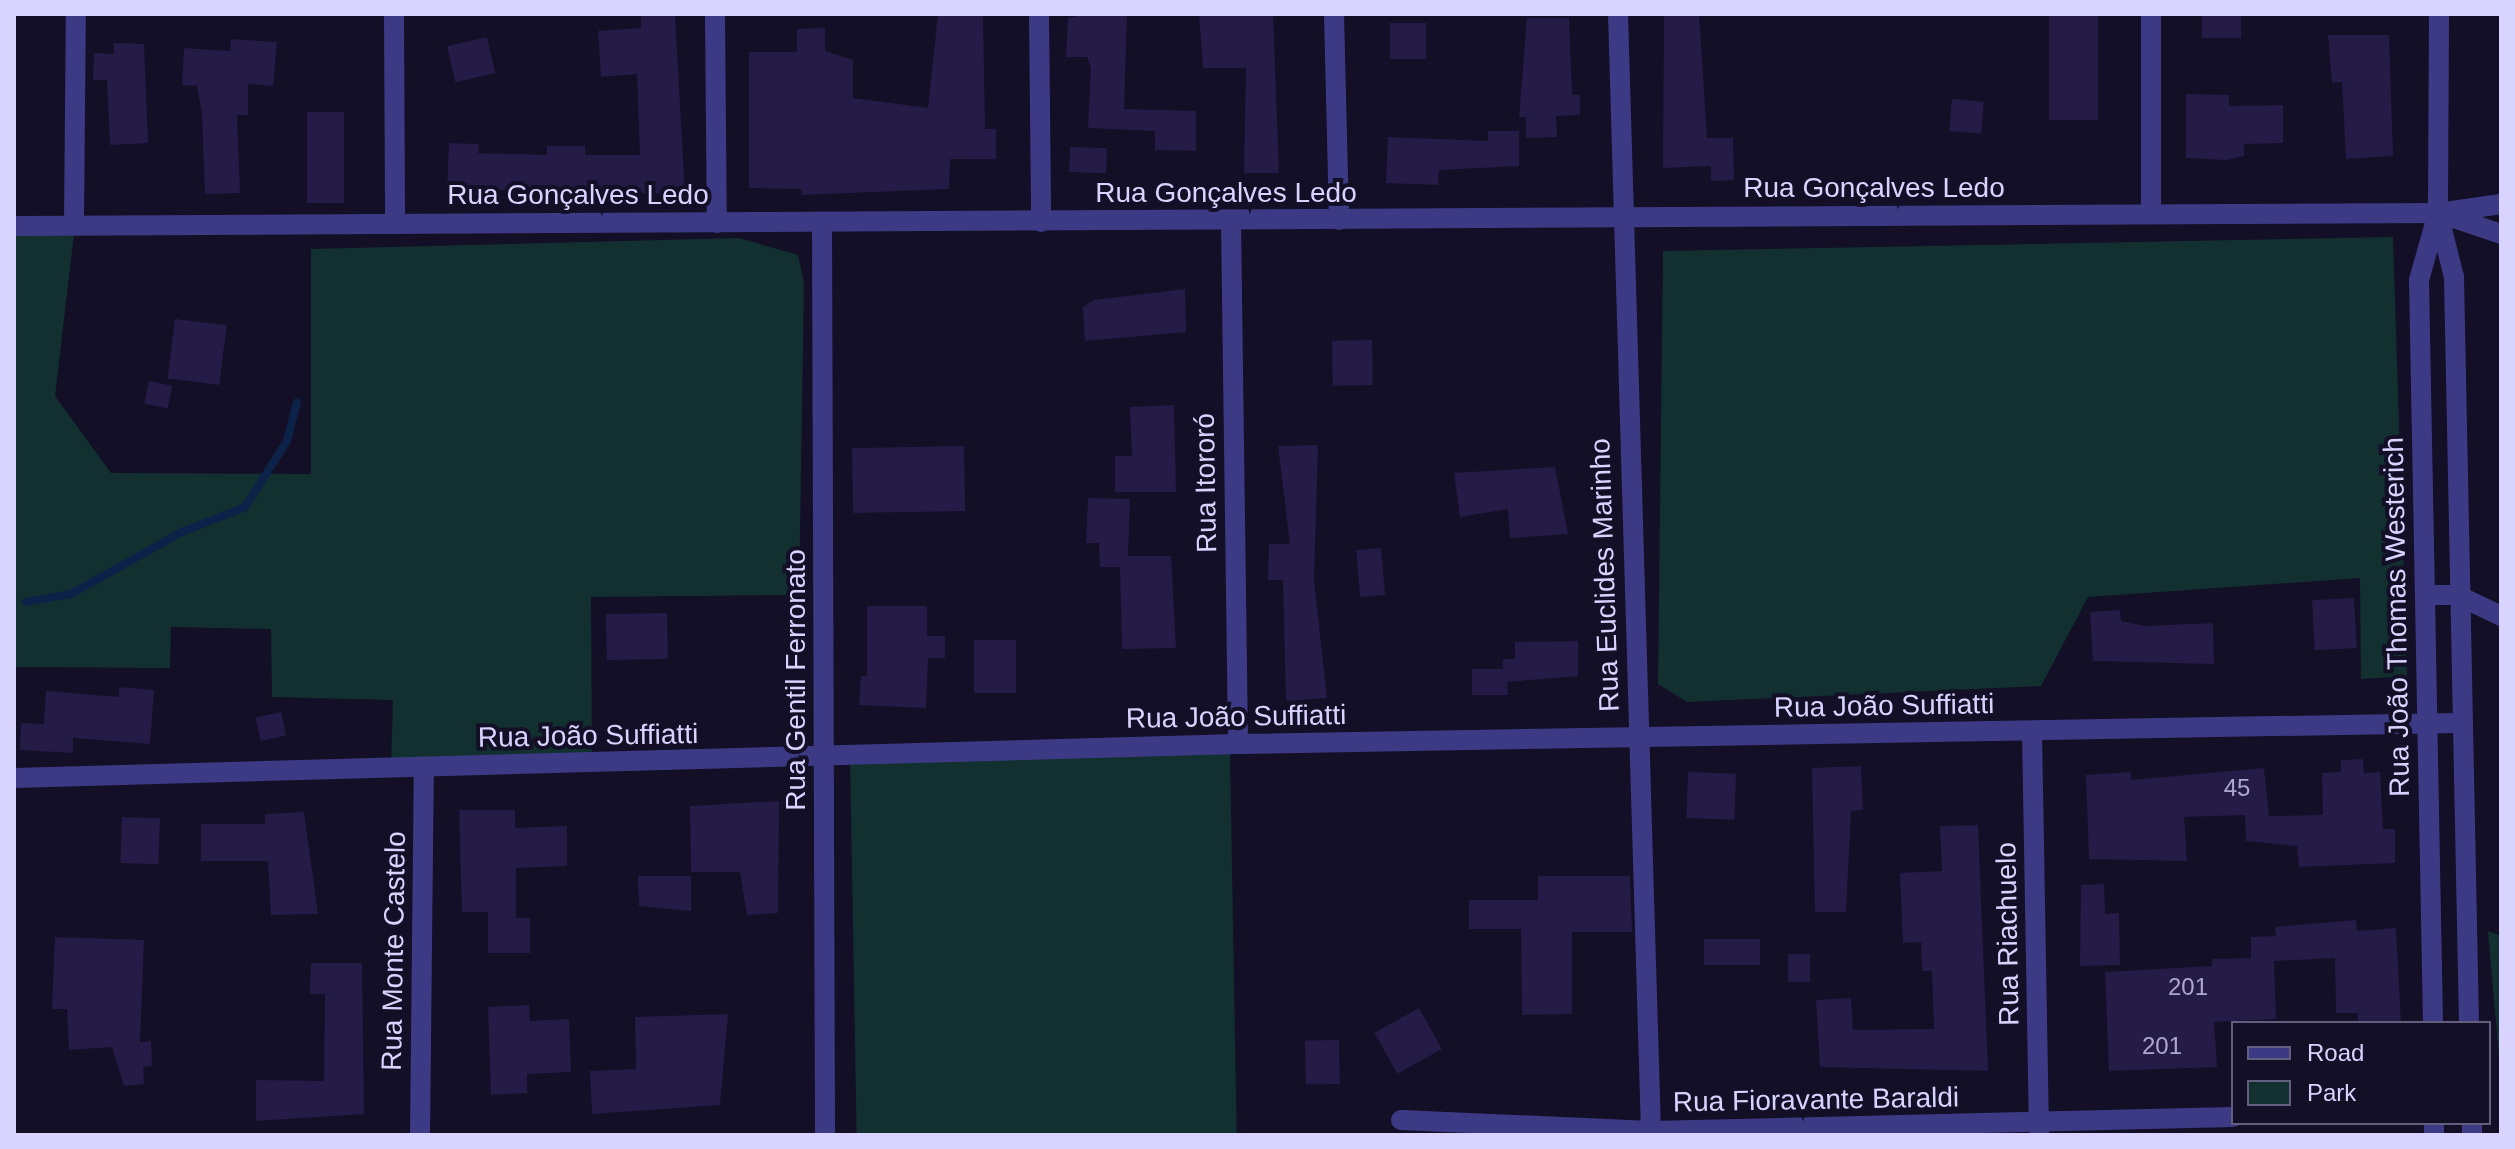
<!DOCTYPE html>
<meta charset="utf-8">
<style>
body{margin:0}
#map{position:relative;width:2515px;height:1149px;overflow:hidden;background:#130f26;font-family:Arial,sans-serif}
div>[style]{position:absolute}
.green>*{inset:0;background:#12302f;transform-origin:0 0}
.stream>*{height:8px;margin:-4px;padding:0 4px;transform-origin:4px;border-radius:4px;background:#0c2248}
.building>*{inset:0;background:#241b47;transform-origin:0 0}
.minor>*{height:20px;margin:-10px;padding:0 10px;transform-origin:10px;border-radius:10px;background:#3d3a85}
span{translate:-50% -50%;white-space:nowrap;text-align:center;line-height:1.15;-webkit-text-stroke:8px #130f26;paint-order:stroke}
.number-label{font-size:24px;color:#aca6d1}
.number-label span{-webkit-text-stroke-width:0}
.street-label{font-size:28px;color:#d9d4ff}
.frame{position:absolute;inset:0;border:16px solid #d9d4ff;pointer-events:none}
.legend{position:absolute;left:2231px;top:1021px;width:260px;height:104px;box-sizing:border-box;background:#130f26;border:2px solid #625e7d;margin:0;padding:10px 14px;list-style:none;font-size:24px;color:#d9d4ff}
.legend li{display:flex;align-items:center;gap:16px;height:40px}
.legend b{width:40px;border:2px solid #625e7d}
</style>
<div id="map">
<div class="green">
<i style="clip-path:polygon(14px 234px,74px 234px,55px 396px,111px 473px,311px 474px,311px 249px,739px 238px,798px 255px,804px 283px,799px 595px,591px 597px,592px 764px,391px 765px,393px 700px,272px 697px,271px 629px,171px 627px,170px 668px,14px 667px)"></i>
<i style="clip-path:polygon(2393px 237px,2407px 676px,2361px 679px,2360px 578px,2088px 597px,2041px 686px,1687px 702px,1658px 684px,1663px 251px)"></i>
<i style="left:1230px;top:753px;width:382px;height:380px;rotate:89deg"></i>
<i style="clip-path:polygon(2488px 931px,2501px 936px,2501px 1079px)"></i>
</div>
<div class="stream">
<i style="left:26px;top:602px;width:46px;rotate:-10.1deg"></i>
<i style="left:71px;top:594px;width:127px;rotate:-29.2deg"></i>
<i style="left:182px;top:532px;width:68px;rotate:-21.6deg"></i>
<i style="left:245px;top:507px;width:78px;rotate:-57.5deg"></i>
<i style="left:287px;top:441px;width:40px;rotate:-75.6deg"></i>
</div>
<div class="building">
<i style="clip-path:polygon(641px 14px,675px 14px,685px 194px,447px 189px,449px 143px,479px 144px,478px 153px,547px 155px,547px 146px,585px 146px,585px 155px,640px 155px,637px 74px,601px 77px,598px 31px,641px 28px)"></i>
<i style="clip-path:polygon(938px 14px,983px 14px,985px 129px,996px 129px,996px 159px,950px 159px,949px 189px,801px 195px,802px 189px,749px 188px,749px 52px,797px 52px,797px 29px,825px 28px,825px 51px,853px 60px,853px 98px,928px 108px)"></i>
<i style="clip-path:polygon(1088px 14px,1127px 14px,1124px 109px,1196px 111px,1196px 151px,1155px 150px,1155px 131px,1088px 128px,1091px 68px,1087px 57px,1066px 57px,1068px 18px)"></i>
<i style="clip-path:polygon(1199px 14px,1273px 14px,1279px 173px,1244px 173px,1246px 68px,1203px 68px)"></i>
<i style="clip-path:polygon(1664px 14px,1699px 14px,1707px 138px,1733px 138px,1734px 180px,1711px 181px,1711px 166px,1663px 168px)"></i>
<i style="left:2049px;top:14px;width:49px;height:106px"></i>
<i style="left:2202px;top:14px;width:39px;height:24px"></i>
<i style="clip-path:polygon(1527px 18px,1569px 18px,1572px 95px,1580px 95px,1580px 115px,1556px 116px,1557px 137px,1526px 138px,1526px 117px,1519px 117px)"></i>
<i style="left:1390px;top:23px;width:36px;height:36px"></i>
<i style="clip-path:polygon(2328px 35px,2389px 35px,2393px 156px,2346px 159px,2342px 82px,2332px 83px)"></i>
<i style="left:487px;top:37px;width:37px;height:41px;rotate:77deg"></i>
<i style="clip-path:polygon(231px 39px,277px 42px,273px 86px,248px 84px,248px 115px,237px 115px,240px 193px,205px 194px,202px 115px,197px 86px,182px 85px,184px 48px,230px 51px)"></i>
<i style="clip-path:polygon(114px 43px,144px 44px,148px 143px,110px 145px,107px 80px,93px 80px,94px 53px,114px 54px)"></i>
<i style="clip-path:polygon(2186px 94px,2229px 95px,2229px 106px,2283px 105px,2283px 143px,2244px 144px,2244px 156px,2226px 160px,2186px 158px)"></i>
<i style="left:1952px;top:99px;width:32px;height:32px;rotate:5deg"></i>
<i style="left:307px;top:112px;width:37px;height:91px"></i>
<i style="clip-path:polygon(1488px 131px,1519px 131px,1519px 166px,1439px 170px,1438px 185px,1386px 183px,1388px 137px,1488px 141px)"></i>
<i style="left:1070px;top:147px;width:37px;height:25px;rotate:2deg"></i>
<i style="clip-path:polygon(1185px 289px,1186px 332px,1085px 341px,1083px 307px,1094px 300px)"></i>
<i style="left:175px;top:319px;width:52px;height:60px;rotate:7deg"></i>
<i style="left:1372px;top:340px;width:45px;height:40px;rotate:89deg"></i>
<i style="left:149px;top:381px;width:24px;height:23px;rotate:12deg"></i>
<i style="clip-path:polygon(1174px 405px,1176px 492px,1115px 492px,1115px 456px,1132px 456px,1130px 407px)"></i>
<i style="clip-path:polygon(1318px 445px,1314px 580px,1327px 698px,1286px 701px,1283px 580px,1268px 580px,1269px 544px,1290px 544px,1278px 446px)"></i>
<i style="left:964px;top:446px;width:65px;height:112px;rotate:89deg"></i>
<i style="clip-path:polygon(1555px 467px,1568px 534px,1510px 538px,1508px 509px,1460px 517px,1454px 473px)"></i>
<i style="clip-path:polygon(1088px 498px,1130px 499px,1128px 556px,1171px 556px,1176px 648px,1122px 649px,1120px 567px,1100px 567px,1099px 543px,1086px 543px)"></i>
<i style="left:1381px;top:548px;width:47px;height:25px;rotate:85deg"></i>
<i style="left:2354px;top:598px;width:50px;height:42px;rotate:87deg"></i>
<i style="clip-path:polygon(867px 606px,927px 606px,927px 636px,945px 636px,945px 658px,928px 658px,926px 708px,859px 705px,861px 676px,867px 676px)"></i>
<i style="clip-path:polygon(2120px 610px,2121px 621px,2145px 626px,2213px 623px,2214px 664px,2093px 661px,2090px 612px)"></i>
<i style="left:667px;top:613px;width:46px;height:61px;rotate:89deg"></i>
<i style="left:974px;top:640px;width:42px;height:53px"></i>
<i style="clip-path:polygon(1578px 641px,1578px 676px,1507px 682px,1508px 695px,1472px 695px,1472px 669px,1503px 669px,1503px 659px,1515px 659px,1515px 642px)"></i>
<i style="clip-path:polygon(119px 687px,154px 690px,150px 744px,73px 738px,73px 753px,20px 750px,21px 723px,44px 724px,46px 691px,119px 697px)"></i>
<i style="left:281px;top:712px;width:24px;height:26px;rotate:78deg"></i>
<i style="clip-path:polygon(2363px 759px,2364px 773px,2380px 772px,2383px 829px,2395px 829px,2395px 863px,2299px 867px,2297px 846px,2246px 841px,2245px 815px,2184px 817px,2187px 861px,2089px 859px,2086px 775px,2131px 772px,2131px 780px,2264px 768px,2269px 816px,2323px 815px,2322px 773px,2341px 772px,2341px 760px)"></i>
<i style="clip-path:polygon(1861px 766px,1863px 810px,1851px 811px,1846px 912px,1815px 912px,1812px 768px)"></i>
<i style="left:1688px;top:772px;width:48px;height:46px;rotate:2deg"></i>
<i style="clip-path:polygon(779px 801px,778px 913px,747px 915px,740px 872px,691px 872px,690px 806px)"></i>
<i style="clip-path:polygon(459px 810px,515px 810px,515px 828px,567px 826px,567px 866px,516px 868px,516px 918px,530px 918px,530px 953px,488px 953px,488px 912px,462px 912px)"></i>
<i style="clip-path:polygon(304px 812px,318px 914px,271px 915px,268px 861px,201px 861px,201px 824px,265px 824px,265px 814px)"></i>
<i style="left:122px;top:817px;width:38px;height:46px;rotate:2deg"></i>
<i style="clip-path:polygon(1978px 825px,1988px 1071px,1820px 1067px,1816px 1000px,1851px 998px,1853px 1030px,1934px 1029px,1932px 971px,1922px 971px,1921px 942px,1903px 943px,1900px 873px,1942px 871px,1940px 826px)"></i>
<i style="clip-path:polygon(638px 876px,691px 876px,691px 911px,639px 906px)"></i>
<i style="clip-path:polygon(1538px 876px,1630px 876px,1632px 932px,1572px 932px,1572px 1014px,1522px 1015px,1521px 929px,1469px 929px,1469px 900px,1538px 900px)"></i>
<i style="clip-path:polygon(2104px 884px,2105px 914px,2119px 913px,2120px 965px,2080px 966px,2081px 885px)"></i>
<i style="clip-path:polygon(2356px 920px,2357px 931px,2396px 928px,2401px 1023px,2358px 1023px,2358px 1013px,2336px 1013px,2335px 958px,2274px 961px,2276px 1019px,2214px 1022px,2217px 1067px,2109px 1071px,2105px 972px,2212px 966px,2212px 959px,2251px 958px,2251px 937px,2276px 936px,2275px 927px)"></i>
<i style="clip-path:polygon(55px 937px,144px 940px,140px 1042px,151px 1041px,152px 1066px,143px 1067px,144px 1084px,124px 1086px,112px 1047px,69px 1050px,67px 1009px,52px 1009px)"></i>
<i style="left:1704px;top:939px;width:56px;height:26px"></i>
<i style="left:1810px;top:954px;width:28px;height:22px;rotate:90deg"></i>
<i style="clip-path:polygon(311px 963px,362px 963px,364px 1114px,256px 1121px,256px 1080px,324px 1081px,325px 994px,310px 994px)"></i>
<i style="clip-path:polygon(529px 1005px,530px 1021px,569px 1019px,571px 1072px,527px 1074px,527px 1093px,491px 1095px,488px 1007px)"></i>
<i style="left:1419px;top:1008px;width:47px;height:51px;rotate:61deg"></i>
<i style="clip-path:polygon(728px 1014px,720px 1105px,592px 1114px,590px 1071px,636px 1069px,635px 1017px)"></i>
<i style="left:1339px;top:1040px;width:44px;height:34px;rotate:89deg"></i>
</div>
<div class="minor">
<i style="left:394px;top:14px;width:210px;rotate:89.7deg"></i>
<i style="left:715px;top:14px;width:209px;rotate:89.5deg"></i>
<i style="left:1039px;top:14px;width:208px;rotate:89.4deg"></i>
<i style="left:1334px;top:14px;width:206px;rotate:88.6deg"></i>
<i style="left:1618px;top:14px;width:1121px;rotate:88.31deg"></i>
<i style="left:2439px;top:14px;width:199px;rotate:90.3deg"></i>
<i style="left:2438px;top:213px;width:66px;rotate:76deg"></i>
<i style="left:2454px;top:277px;width:746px;rotate:88.85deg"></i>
<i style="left:2151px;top:214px;width:200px;rotate:-90deg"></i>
<i style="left:2442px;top:214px;width:62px;rotate:18.7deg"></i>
<i style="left:1231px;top:221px;width:523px;rotate:89.23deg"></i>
<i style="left:74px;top:224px;width:210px;rotate:-89.5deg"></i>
<i style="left:822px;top:224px;width:911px;rotate:89.81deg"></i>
<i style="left:14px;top:226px;width:2424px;rotate:-0.31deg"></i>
<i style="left:2438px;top:213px;width:64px;rotate:-8.1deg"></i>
<i style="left:2425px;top:595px;width:32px"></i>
<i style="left:2457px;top:595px;width:49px;rotate:25.5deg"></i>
<i style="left:2032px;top:732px;width:403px;rotate:89deg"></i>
<i style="left:14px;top:778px;width:1224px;rotate:-1.59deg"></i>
<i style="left:1238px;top:744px;width:1221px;rotate:-0.99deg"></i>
<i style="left:2433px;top:1023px;width:743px;rotate:-91.08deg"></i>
<i style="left:2419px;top:280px;width:66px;rotate:-74.3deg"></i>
<i style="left:1401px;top:1120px;width:250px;rotate:2.5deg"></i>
<i style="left:1651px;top:1131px;width:582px;rotate:-1.38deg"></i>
<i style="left:2472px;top:1123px;width:12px;rotate:90deg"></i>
<i style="left:420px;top:1135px;width:367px;rotate:-89.4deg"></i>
<i style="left:2434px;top:1135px;width:12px;rotate:-90deg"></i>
</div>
<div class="number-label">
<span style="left:2237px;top:788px">45</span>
<span style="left:2188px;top:987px">201</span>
<span style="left:2162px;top:1046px">201</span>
</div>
<div class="street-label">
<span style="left:1874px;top:188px">Rua Gonçalves Ledo</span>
<span style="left:1226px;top:193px">Rua Gonçalves Ledo</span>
<span style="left:578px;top:195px">Rua Gonçalves Ledo</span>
<span style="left:1206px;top:483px;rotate:-91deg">Rua Itororó</span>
<span style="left:1605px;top:575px;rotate:-92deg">Rua Euclides Marinho</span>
<span style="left:2397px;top:617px;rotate:-91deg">Rua João Thomas Westerich</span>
<span style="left:796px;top:680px;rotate:-90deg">Rua Gentil Ferronato</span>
<span style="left:1884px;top:706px;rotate:-1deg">Rua João Suffiatti</span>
<span style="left:1236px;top:717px;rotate:-1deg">Rua João Suffiatti</span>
<span style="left:588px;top:736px;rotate:-1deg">Rua João Suffiatti</span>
<span style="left:2008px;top:934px;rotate:-91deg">Rua Riachuelo</span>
<span style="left:394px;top:951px;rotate:-89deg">Rua Monte Castelo</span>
<span style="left:1816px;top:1100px;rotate:-1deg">Rua Fioravante Baraldi</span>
</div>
<div class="frame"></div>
<ul class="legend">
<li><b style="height:10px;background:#3d3a85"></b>Road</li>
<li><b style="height:22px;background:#12302f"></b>Park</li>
</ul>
</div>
